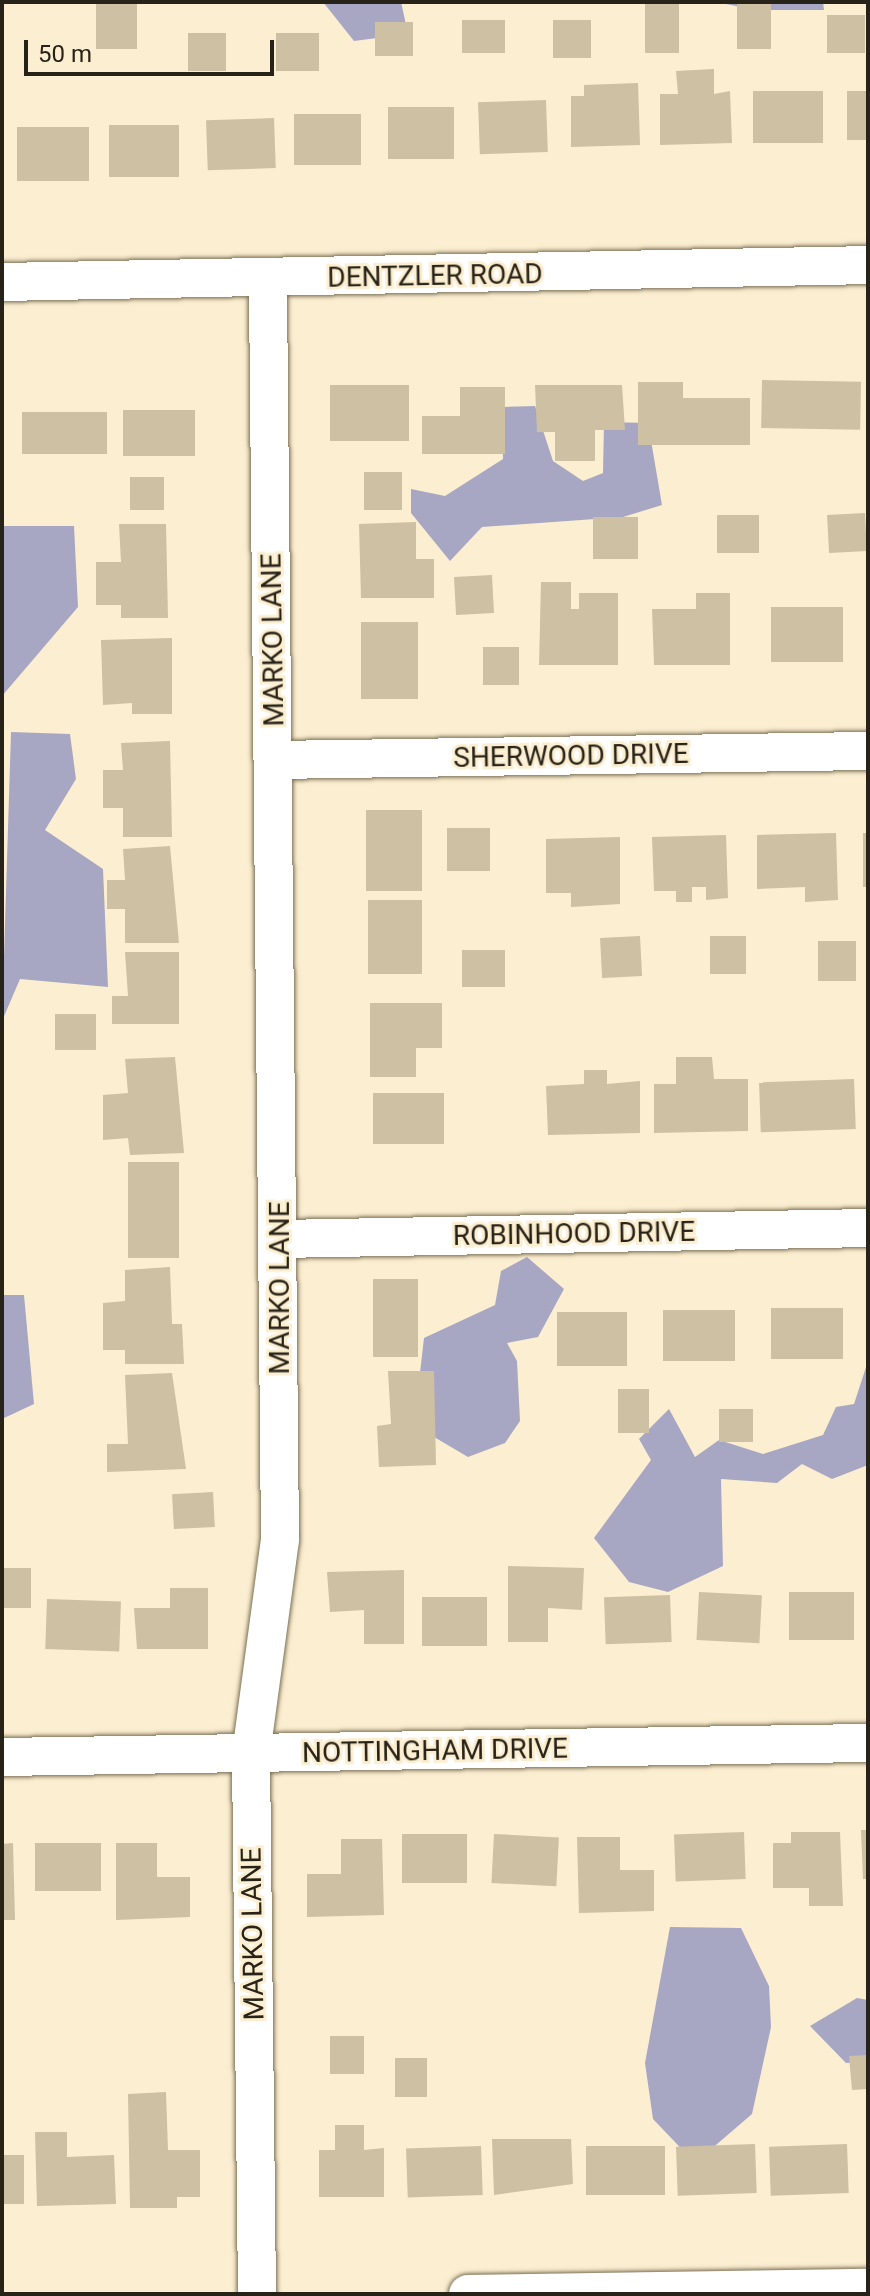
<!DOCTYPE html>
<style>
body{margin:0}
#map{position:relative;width:870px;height:2296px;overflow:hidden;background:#fceed0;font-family:Roboto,sans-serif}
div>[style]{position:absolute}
.forest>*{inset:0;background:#a7a7c4}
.building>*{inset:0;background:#cdc0a3;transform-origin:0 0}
.roads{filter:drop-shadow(0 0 2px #7a6e54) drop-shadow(0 0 2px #7a6e54)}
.minor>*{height:38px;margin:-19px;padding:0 19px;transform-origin:19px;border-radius:19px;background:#fff}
span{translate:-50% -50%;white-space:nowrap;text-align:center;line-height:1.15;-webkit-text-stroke:6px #fceed0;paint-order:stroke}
.street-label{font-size:28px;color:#282318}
.frame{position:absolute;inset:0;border:4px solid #282318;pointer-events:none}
.scale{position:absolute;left:24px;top:40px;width:250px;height:36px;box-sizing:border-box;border:4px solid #282318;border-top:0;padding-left:10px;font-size:24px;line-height:28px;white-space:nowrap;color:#282318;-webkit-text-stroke:6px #fceed0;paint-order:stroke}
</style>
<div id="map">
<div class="forest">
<i style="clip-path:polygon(323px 2px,401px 2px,408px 34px,354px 41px)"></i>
<i style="clip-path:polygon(716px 2px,823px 2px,824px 10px,756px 10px)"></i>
<i style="clip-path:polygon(535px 406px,553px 461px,583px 481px,603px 473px,604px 422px,648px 423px,662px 505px,623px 517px,482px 527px,450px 561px,411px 513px,411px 489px,445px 496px,503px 459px,502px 407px)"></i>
<i style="clip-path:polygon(2px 526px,74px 526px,78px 607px,2px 696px)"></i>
<i style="clip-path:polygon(11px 732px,70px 734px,76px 779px,45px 830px,103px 869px,108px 987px,20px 979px,2px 1021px)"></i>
<i style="clip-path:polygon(527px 1257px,564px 1289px,538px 1337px,507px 1343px,517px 1361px,520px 1421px,505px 1443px,468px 1457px,429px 1434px,418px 1390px,424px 1338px,495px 1305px,501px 1271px)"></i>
<i style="clip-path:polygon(2px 1295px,24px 1295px,34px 1404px,2px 1419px)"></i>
<i style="clip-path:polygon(868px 1361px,868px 1465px,832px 1479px,802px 1464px,777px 1483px,721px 1479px,723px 1566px,668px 1592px,629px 1582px,594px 1538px,651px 1460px,639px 1439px,669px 1409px,695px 1457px,719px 1440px,763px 1454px,823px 1435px,836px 1407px,854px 1404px)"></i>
<i style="clip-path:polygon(670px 1927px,741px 1928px,769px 1986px,771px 2027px,752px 2114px,695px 2163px,653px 2119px,645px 2063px)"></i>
<i style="clip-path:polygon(857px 1998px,868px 2000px,868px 2062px,846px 2063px,810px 2026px)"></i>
</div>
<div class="building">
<i style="left:96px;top:2px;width:41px;height:47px"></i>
<i style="left:645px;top:2px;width:34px;height:51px"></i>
<i style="left:737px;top:4px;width:34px;height:45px"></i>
<i style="left:827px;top:15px;width:38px;height:38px"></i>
<i style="left:462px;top:20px;width:43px;height:33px"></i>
<i style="left:553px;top:20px;width:38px;height:38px"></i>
<i style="left:375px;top:22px;width:38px;height:34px"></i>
<i style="left:188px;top:33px;width:38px;height:38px"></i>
<i style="left:276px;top:33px;width:43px;height:38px"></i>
<i style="clip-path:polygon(714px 69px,714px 94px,730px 91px,732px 143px,660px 145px,660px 94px,678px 94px,676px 71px)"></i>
<i style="clip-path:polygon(638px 83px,640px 145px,571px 147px,571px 96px,584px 96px,584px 85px)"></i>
<i style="left:753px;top:91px;width:70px;height:52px"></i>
<i style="left:847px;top:91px;width:21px;height:49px"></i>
<i style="left:546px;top:100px;width:52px;height:68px;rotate:88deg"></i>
<i style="left:388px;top:107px;width:66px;height:52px"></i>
<i style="left:294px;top:114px;width:67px;height:51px"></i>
<i style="left:274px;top:118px;width:50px;height:68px;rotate:88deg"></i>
<i style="left:179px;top:125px;width:52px;height:70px;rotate:90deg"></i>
<i style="left:89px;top:127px;width:54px;height:72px;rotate:90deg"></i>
<i style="left:762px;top:380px;width:99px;height:48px;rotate:1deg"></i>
<i style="clip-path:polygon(638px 382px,683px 382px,683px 398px,750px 398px,750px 445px,638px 445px)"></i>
<i style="left:330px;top:385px;width:79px;height:56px"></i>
<i style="clip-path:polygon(535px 385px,622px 385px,625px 430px,595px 430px,595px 461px,555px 461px,555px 432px,537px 432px)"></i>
<i style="clip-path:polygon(460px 387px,505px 387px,505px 454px,422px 454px,422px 416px,460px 416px)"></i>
<i style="left:195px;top:410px;width:46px;height:72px;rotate:90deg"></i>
<i style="left:22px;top:412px;width:85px;height:42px"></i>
<i style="left:364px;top:472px;width:38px;height:38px"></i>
<i style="left:130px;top:477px;width:34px;height:33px"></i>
<i style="left:865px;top:513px;width:38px;height:38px;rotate:87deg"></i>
<i style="left:717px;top:515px;width:42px;height:38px"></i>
<i style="left:593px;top:517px;width:45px;height:42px"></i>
<i style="clip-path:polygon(416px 522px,416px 559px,434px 559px,434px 598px,361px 598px,359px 524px)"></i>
<i style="clip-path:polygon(119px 524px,166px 524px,168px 618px,121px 618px,121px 605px,96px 605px,96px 562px,121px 562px)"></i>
<i style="left:492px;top:575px;width:38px;height:38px;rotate:87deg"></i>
<i style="clip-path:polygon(541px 582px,571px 582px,571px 609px,579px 609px,579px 593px,618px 593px,618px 665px,539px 665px)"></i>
<i style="clip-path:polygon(696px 593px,730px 593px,730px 665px,654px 665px,652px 609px,696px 609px)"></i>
<i style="left:771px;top:607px;width:72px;height:55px"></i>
<i style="left:361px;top:622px;width:57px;height:77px"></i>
<i style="clip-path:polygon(172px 638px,172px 714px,132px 714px,132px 703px,103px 705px,101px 640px)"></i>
<i style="left:483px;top:647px;width:36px;height:38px"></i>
<i style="clip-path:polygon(170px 741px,172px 837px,123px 837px,123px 808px,103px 808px,103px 770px,123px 770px,121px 743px)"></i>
<i style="left:366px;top:810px;width:56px;height:81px"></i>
<i style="left:447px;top:828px;width:43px;height:43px"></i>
<i style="clip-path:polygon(836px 833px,838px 900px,805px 902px,805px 887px,757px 889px,757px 835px)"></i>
<i style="left:863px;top:833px;width:5px;height:54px"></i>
<i style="clip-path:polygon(726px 835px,728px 898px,706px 900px,706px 887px,692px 887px,692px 902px,676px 902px,676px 891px,654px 891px,652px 837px)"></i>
<i style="clip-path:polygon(620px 837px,620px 904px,571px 907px,571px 893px,546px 893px,546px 839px)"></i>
<i style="clip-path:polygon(170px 846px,179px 943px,125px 943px,125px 909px,107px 909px,107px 880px,125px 880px,123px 849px)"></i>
<i style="left:368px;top:900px;width:54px;height:74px"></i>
<i style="left:640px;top:936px;width:40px;height:40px;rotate:87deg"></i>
<i style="left:710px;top:936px;width:36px;height:38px"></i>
<i style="left:818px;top:941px;width:38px;height:40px"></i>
<i style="left:462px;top:950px;width:43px;height:37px"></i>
<i style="clip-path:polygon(125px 952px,179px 952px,179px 1024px,112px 1024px,112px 996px,128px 996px)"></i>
<i style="clip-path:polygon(370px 1003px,442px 1003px,442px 1048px,416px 1048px,416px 1077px,370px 1077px)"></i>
<i style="left:96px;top:1014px;width:36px;height:41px;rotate:90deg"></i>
<i style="clip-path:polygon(175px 1057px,184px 1153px,130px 1155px,128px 1138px,103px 1140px,103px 1095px,128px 1093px,125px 1059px)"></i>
<i style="clip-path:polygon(676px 1057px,712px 1057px,714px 1079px,748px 1079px,748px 1131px,654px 1133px,654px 1084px,676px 1084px)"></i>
<i style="clip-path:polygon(584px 1070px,607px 1070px,607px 1084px,640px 1081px,640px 1133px,548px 1135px,546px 1086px,584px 1084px)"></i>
<i style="left:854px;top:1079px;width:50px;height:95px;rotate:88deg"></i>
<i style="left:444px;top:1093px;width:51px;height:71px;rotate:90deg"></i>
<i style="left:179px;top:1162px;width:96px;height:51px;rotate:90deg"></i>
<i style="clip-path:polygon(170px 1267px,172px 1324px,182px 1324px,184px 1364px,125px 1364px,125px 1350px,103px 1350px,103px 1303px,125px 1301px,125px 1270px)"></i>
<i style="left:373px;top:1279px;width:45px;height:78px"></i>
<i style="left:771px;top:1308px;width:72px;height:51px"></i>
<i style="left:735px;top:1310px;width:51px;height:72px;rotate:90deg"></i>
<i style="left:557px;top:1312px;width:70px;height:54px"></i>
<i style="clip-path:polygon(388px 1371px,434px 1371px,436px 1465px,379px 1467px,377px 1426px,391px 1424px)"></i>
<i style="clip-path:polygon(172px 1373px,186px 1469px,107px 1472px,107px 1444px,128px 1444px,125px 1375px)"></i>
<i style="left:618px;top:1389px;width:31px;height:44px"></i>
<i style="left:753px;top:1409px;width:33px;height:34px;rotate:90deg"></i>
<i style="left:213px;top:1492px;width:35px;height:41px;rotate:87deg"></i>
<i style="clip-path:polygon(508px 1566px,584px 1568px,582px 1610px,548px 1608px,548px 1642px,508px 1642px)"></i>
<i style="left:2px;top:1568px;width:29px;height:40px"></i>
<i style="clip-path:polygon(404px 1570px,404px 1644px,364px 1644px,364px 1610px,330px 1612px,327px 1572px)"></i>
<i style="clip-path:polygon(170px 1588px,208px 1588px,208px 1649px,137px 1649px,134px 1608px,170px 1608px)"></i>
<i style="left:699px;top:1592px;width:63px;height:48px;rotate:3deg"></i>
<i style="left:789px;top:1592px;width:65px;height:48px"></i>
<i style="left:670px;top:1595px;width:47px;height:66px;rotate:88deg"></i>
<i style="left:487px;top:1597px;width:49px;height:65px;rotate:90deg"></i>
<i style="left:47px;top:1599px;width:74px;height:50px;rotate:2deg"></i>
<i style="clip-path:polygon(861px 1830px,868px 1830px,868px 1879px,863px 1879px)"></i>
<i style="left:744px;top:1832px;width:47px;height:70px;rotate:88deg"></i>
<i style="clip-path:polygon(791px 1832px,840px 1832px,843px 1906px,809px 1906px,809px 1888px,773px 1888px,773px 1843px,791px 1843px)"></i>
<i style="left:467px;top:1834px;width:49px;height:65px;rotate:90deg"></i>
<i style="left:494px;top:1834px;width:65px;height:49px;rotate:3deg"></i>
<i style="clip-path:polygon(577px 1837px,620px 1837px,620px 1870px,654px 1870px,654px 1911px,579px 1913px)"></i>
<i style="clip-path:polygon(341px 1839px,382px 1839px,384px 1915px,307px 1917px,307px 1874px,341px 1874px)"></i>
<i style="clip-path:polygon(13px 1843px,15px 1920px,2px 1920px,2px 1844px)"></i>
<i style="left:35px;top:1843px;width:66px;height:48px"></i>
<i style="clip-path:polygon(116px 1843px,157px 1843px,157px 1877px,190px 1877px,190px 1917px,116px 1920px)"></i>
<i style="left:330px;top:2036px;width:34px;height:38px"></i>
<i style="clip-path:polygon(868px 2055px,868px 2089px,852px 2090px,849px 2056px)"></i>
<i style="left:395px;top:2058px;width:32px;height:39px"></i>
<i style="clip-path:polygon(166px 2092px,168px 2150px,200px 2150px,200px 2197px,177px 2197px,177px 2208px,130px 2208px,128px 2094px)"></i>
<i style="clip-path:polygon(335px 2125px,364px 2125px,364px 2150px,384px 2148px,384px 2197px,319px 2197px,319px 2150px,335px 2150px)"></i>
<i style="clip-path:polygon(35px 2132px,67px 2132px,67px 2157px,114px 2155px,116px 2204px,37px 2206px)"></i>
<i style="clip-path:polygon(492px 2139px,571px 2139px,573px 2184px,494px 2195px)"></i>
<i style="left:755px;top:2144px;width:49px;height:79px;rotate:88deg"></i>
<i style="left:847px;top:2144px;width:49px;height:78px;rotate:88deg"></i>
<i style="left:481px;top:2146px;width:49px;height:75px;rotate:88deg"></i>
<i style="left:665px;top:2146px;width:49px;height:79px;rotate:90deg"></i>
<i style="left:24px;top:2155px;width:49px;height:22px;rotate:90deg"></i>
</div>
<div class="roads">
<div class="minor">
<i style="left:2px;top:282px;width:866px;rotate:-1.12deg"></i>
<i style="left:274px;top:760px;width:594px;rotate:-0.87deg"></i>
<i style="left:280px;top:1239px;width:588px;rotate:-1.07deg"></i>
<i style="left:2px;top:1757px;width:866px;rotate:-0.93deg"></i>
<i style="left:257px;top:2294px;width:540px;rotate:-90.64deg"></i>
<i style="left:251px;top:1754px;width:216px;rotate:-82.3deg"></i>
<i style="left:280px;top:1540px;width:1260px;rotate:-90.55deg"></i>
<i style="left:468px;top:2294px;width:400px;rotate:-0.9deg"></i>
</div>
</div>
<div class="street-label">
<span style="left:435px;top:276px;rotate:-1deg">DENTZLER ROAD</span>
<span style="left:273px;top:640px;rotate:-91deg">MARKO LANE</span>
<span style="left:571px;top:756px;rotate:-1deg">SHERWOOD DRIVE</span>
<span style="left:574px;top:1234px;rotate:-1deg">ROBINHOOD DRIVE</span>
<span style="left:280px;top:1288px;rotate:-90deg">MARKO LANE</span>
<span style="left:435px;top:1751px;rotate:-1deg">NOTTINGHAM DRIVE</span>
<span style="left:253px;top:1934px;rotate:-91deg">MARKO LANE</span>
</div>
<div class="frame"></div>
<div class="scale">50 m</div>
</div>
